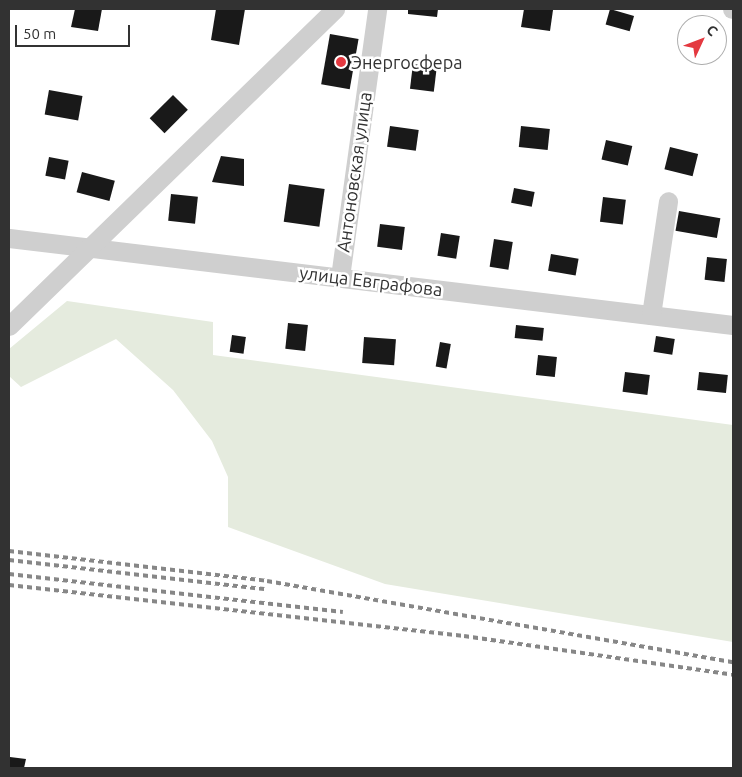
<!DOCTYPE html>
<meta charset="utf-8">
<style>
body{margin:0}
#map{position:relative;width:742px;height:777px;overflow:hidden;background:#fff;font-family:Ubuntu,sans-serif}
div>[style]{position:absolute}
.green>*{inset:0;background:#e5ebde}
.building>*{inset:0;background:#191919;transform-origin:0 0}
.minor>*{height:19px;margin:-9.5px;padding:0 9.5px;transform-origin:9.5px;border-radius:9.5px;background:#cfcfcf}
.rail>*{height:4px;margin-top:-2px;transform-origin:0;background:repeating-linear-gradient(90deg,#878787 0 5px,transparent 0 9px)}
.dots>*{width:14px;height:14px;translate:-50% -50%;box-sizing:border-box;border:2px solid #fff;border-radius:50%}
span{translate:-50% -50%;white-space:nowrap;text-align:center;line-height:1.15;-webkit-text-stroke:5px #fff;paint-order:stroke}
.poi-label{font-size:18px;color:#323232}
.left{translate:0 -50%;text-align:left}
.street-label{font-size:18px;color:#323232}
.frame{position:absolute;inset:0;border:10px solid #323232;pointer-events:none}
.north{position:absolute;left:677px;top:15px;width:50px;height:50px;box-sizing:border-box;background:#fff;border:1px solid #adadad;border-radius:50%;rotate:47deg;font-size:14px;font-weight:700;line-height:20px;text-align:center;color:#323232}
.north::after{content:'';display:block;margin:auto;width:18px;height:22px;background:#e43940;clip-path:polygon(50% 0,100% 100%,50% 72%,0 100%)}
.scale{position:absolute;left:15px;top:25px;width:115px;height:22px;box-sizing:border-box;border:2px solid #323232;border-top:0;padding-left:6px;font-size:15px;line-height:18px;white-space:nowrap;color:#323232;-webkit-text-stroke:4px #fff;paint-order:stroke}
</style>
<div id="map">
<div class="green">
<i style="clip-path:polygon(67px 301px,213px 322px,213px 355px,733px 425px,733px 642px,385px 584px,228px 527px,228px 477px,212px 441px,173px 390px,116px 339px,21px 387px,9px 376px,9px 349px)"></i>
</div>
<div class="building">
<i style="clip-path:polygon(75px 9px,102px 9px,98px 31px,71px 27px)"></i>
<i style="clip-path:polygon(216px 9px,245px 9px,239px 45px,211px 40px)"></i>
<i style="clip-path:polygon(408px 9px,438px 9px,437px 17px,408px 14px)"></i>
<i style="clip-path:polygon(524px 9px,553px 10px,550px 31px,521px 27px)"></i>
<i style="left:610px;top:9px;width:25px;height:16px;rotate:16deg"></i>
<i style="left:330px;top:34px;width:29px;height:51px;rotate:10deg"></i>
<i style="left:413px;top:64px;width:24px;height:25px;rotate:7deg"></i>
<i style="left:49px;top:90px;width:34px;height:25px;rotate:10deg"></i>
<i style="left:173px;top:95px;width:21px;height:33px;rotate:45deg"></i>
<i style="left:390px;top:126px;width:29px;height:21px;rotate:8deg"></i>
<i style="left:521px;top:126px;width:29px;height:21px;rotate:6deg"></i>
<i style="left:606px;top:140px;width:27px;height:20px;rotate:13deg"></i>
<i style="left:670px;top:147px;width:29px;height:23px;rotate:14deg"></i>
<i style="clip-path:polygon(221px 156px,244px 159px,244px 186px,212px 182px)"></i>
<i style="left:49px;top:157px;width:20px;height:19px;rotate:11deg"></i>
<i style="left:82px;top:172px;width:34px;height:21px;rotate:15deg"></i>
<i style="left:289px;top:184px;width:36px;height:38px;rotate:8deg"></i>
<i style="left:514px;top:188px;width:21px;height:15px;rotate:11deg"></i>
<i style="left:171px;top:194px;width:27px;height:27px;rotate:6deg"></i>
<i style="left:603px;top:197px;width:23px;height:25px;rotate:7deg"></i>
<i style="left:679px;top:211px;width:42px;height:20px;rotate:10deg"></i>
<i style="left:380px;top:224px;width:25px;height:23px;rotate:7deg"></i>
<i style="left:441px;top:233px;width:19px;height:23px;rotate:9deg"></i>
<i style="left:494px;top:239px;width:19px;height:28px;rotate:9deg"></i>
<i style="left:551px;top:254px;width:28px;height:17px;rotate:10deg"></i>
<i style="left:707px;top:257px;width:20px;height:23px;rotate:6deg"></i>
<i style="left:288px;top:323px;width:20px;height:26px;rotate:6deg"></i>
<i style="left:516px;top:325px;width:28px;height:13px;rotate:6deg"></i>
<i style="left:232px;top:335px;width:14px;height:17px;rotate:8deg"></i>
<i style="left:656px;top:336px;width:19px;height:16px;rotate:9deg"></i>
<i style="left:364px;top:337px;width:32px;height:26px;rotate:4deg"></i>
<i style="left:440px;top:342px;width:11px;height:25px;rotate:10deg"></i>
<i style="left:538px;top:355px;width:19px;height:20px;rotate:6deg"></i>
<i style="left:625px;top:372px;width:25px;height:20px;rotate:7deg"></i>
<i style="left:699px;top:372px;width:29px;height:18px;rotate:6deg"></i>
<i style="clip-path:polygon(10px 757px,26px 759px,24px 768px,9px 768px)"></i>
</div>
<div class="minor">
<i style="left:732px;top:9px;width:1px"></i>
<i style="left:9px;top:238px;width:729px;rotate:6.85deg"></i>
<i style="left:340px;top:277px;width:271px;rotate:-82.1deg"></i>
<i style="left:651px;top:315px;width:115px;rotate:-81.5deg"></i>
<i style="left:9px;top:326px;width:455px;rotate:-44.2deg"></i>
</div>
<div class="rail">
<i style="left:9px;top:551px;width:260px;rotate:6.6deg"></i>
<i style="left:267px;top:581px;width:473px;rotate:9.9deg"></i>
<i style="left:9px;top:560px;width:257px;rotate:6.5deg"></i>
<i style="left:9px;top:574px;width:336px;rotate:6.5deg"></i>
<i style="left:9px;top:585px;width:458px;rotate:6.4deg"></i>
<i style="left:464px;top:636px;width:272px;rotate:8.2deg"></i>
</div>
<div class="dots">
<i style="left:341px;top:62px;background:#e43940"></i>
</div>
<div class="poi-label">
<span class="left" style="left:351px;top:62px">Энергосфера</span>
</div>
<div class="street-label">
<span style="left:354px;top:172px;rotate:-82deg">Антоновская улица</span>
<span style="left:371px;top:281px;rotate:7deg">улица Евграфова</span>
</div>
<div class="frame"></div>
<div class="north">С</div>
<div class="scale">50 m</div>
</div>
